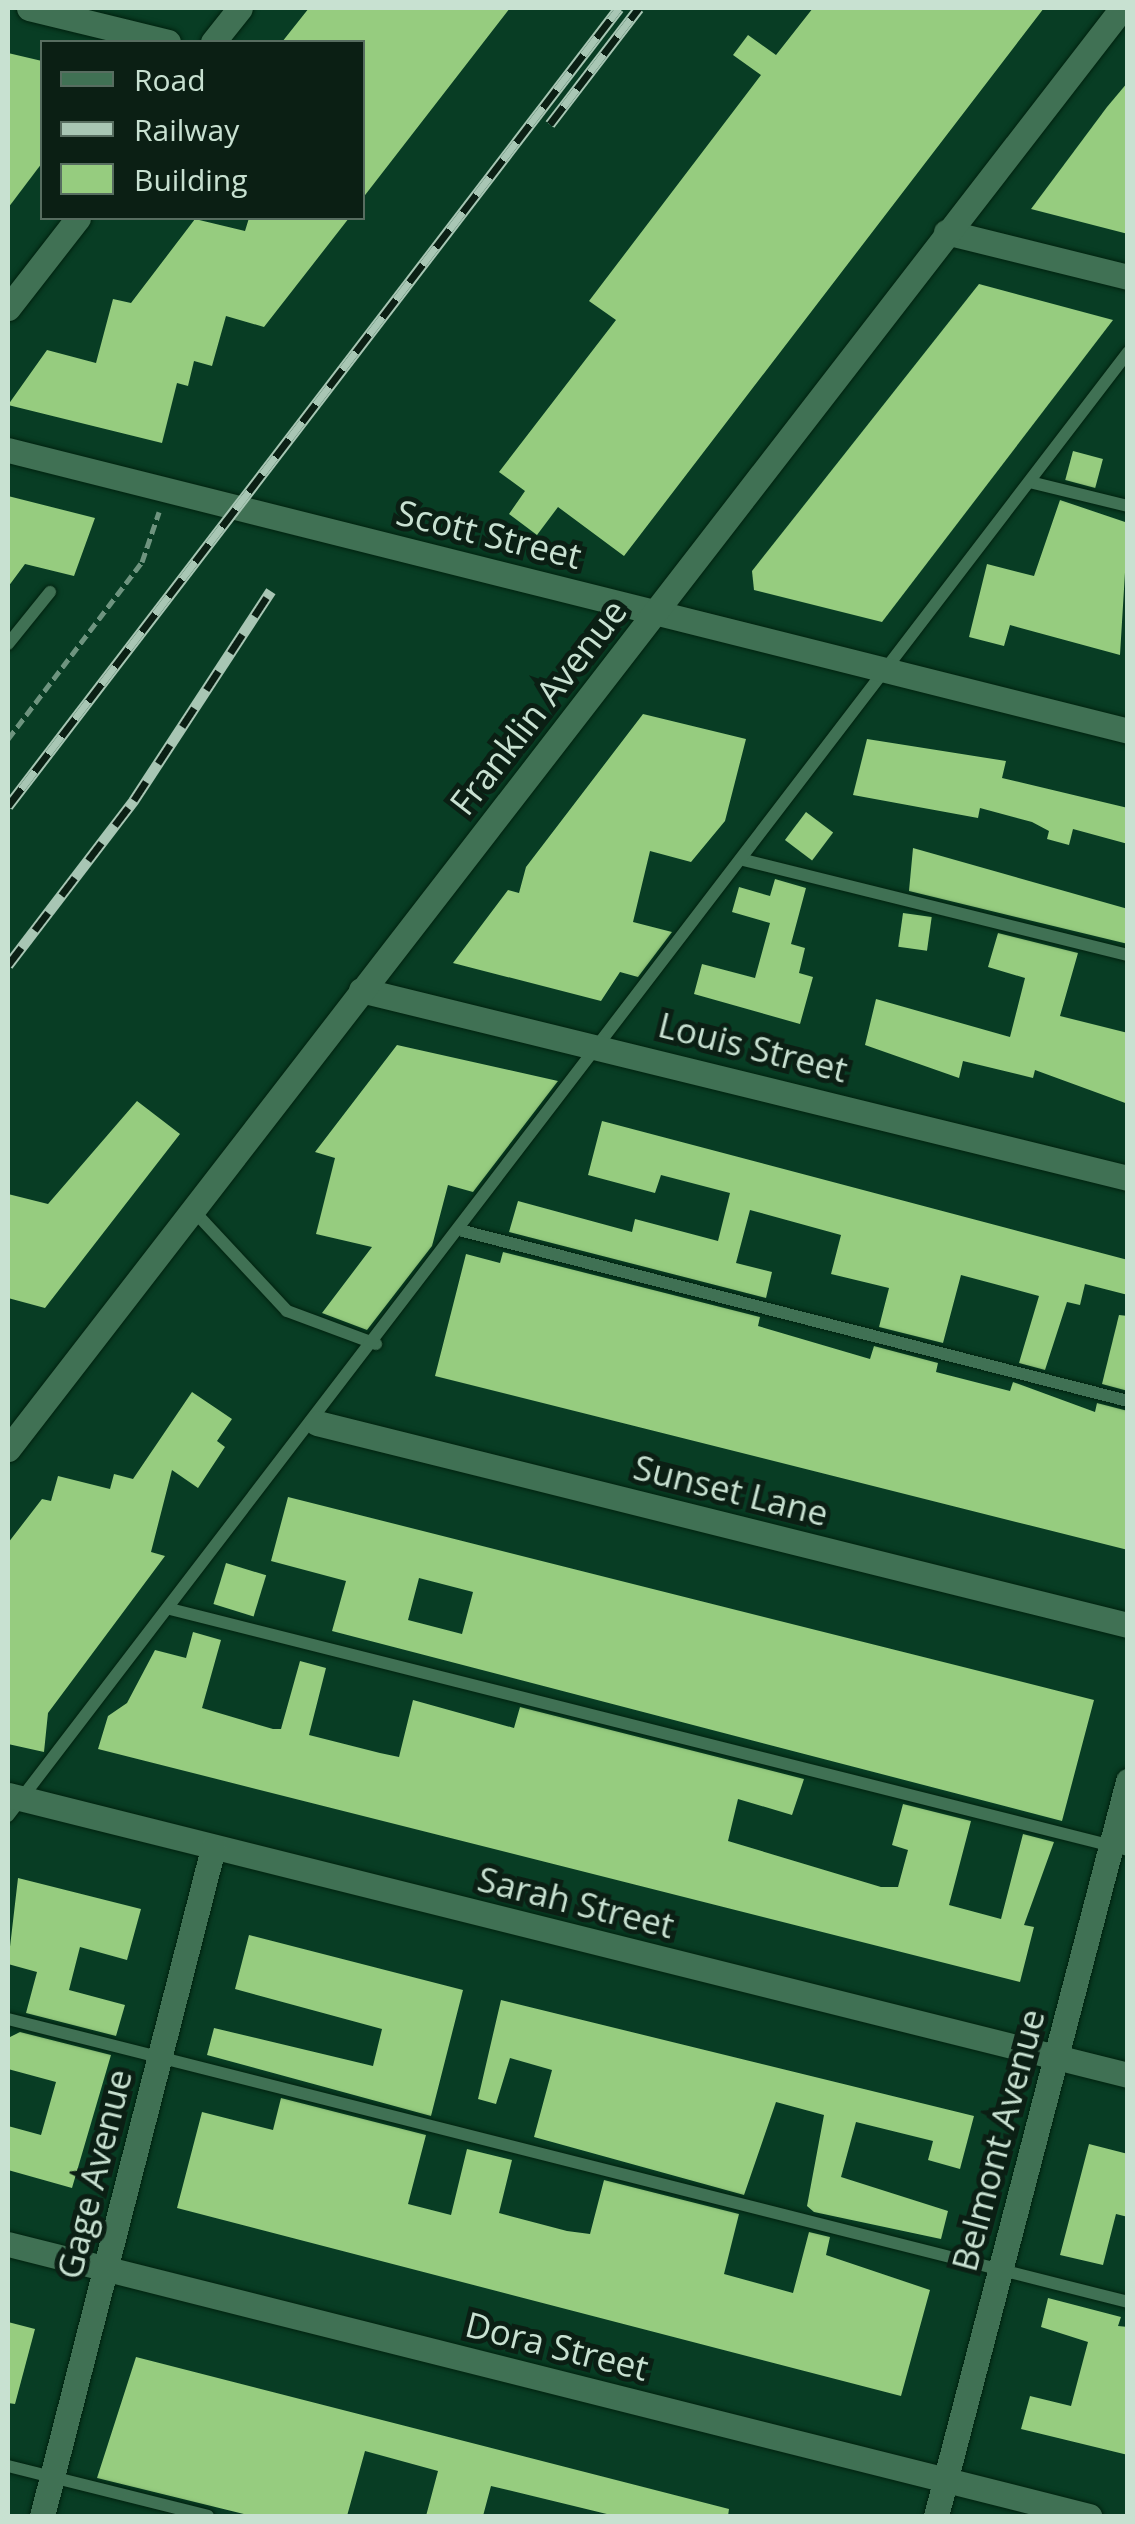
<!DOCTYPE html>
<style>
body{margin:0}
#map{position:relative;width:1135px;height:2524px;overflow:hidden;background:#083d24;font-family:"Open Sans",sans-serif}
div>[style]{position:absolute}
.building>*{inset:0;background:#96cc7f;transform-origin:0 0}
.path>*{height:5px;margin-top:-2.5px;transform-origin:0;background:repeating-linear-gradient(90deg,#6e947f 0 10px,transparent 0 15px)}
.roads{filter:drop-shadow(0 0 2px #00220f) drop-shadow(0 0 2px #00220f)}
.lane>*{height:12px;margin:-6px;padding:0 6px;transform-origin:6px;border-radius:6px;background:#407154}
.street>*{height:25px;margin:-12.5px;padding:0 12.5px;transform-origin:12.5px;border-radius:12.5px;background:#407154}
.secondary>*{height:25px;margin:-12.5px;padding:0 12.5px;transform-origin:12.5px;border-radius:12.5px;background:#407154}
.rail>*{height:11px;margin-top:-5.5px;transform-origin:0;background:repeating-linear-gradient(90deg,#0b1f14 0 22px,#a8c6b4 0 44px);box-sizing:border-box;border-block:2px solid #a8c6b4}
span{translate:-50% -50%;white-space:nowrap;text-align:center;line-height:1.15;-webkit-text-stroke:10px #0b1f14;paint-order:stroke}
.street-label{font-size:35px;color:#c8e1d1}
.frame{position:absolute;inset:0;border:10px solid #c8e1d1;pointer-events:none}
.legend{position:absolute;left:40px;top:40px;width:325px;height:180px;box-sizing:border-box;background:#0b1f14;border:2px solid #576d60;margin:0;padding:12px 18px;list-style:none;font-size:30px;color:#c8e1d1}
.legend li{display:flex;align-items:center;gap:20px;height:50px}
.legend b{width:50px;border:2px solid #576d60}
</style>
<div id="map">
<div class="building">
<i style="clip-path:polygon(309px 8px,510px 8px,362px 199px,362px 42px,282px 42px)"></i>
<i style="clip-path:polygon(813px 8px,1044px 8px,624px 556px,558px 507px,537px 535px,509px 514px,525px 491px,499px 472px,616px 320px,589px 301px,761px 75px,733px 55px,748px 35px,776px 55px)"></i>
<i style="clip-path:polygon(8px 53px,42px 61px,42px 163px,8px 208px)"></i>
<i style="clip-path:polygon(1128px 82px,1128px 234px,1031px 209px,1107px 107px)"></i>
<i style="clip-path:polygon(249px 218px,349px 218px,264px 327px,226px 316px,212px 366px,194px 361px,188px 386px,177px 383px,162px 443px,8px 405px,47px 350px,96px 363px,113px 299px,131px 303px,195px 219px,245px 231px)"></i>
<i style="clip-path:polygon(979px 284px,1113px 320px,882px 622px,754px 590px,752px 571px)"></i>
<i style="left:1073px;top:451px;width:31px;height:30px;rotate:15deg"></i>
<i style="clip-path:polygon(8px 496px,95px 518px,74px 576px,25px 564px,8px 587px)"></i>
<i style="clip-path:polygon(1060px 500px,1128px 523px,1120px 655px,1010px 625px,1004px 646px,969px 637px,987px 564px,1034px 576px)"></i>
<i style="clip-path:polygon(643px 714px,746px 739px,725px 821px,691px 862px,650px 851px,633px 922px,672px 932px,638px 977px,620px 972px,601px 1001px,453px 963px,508px 890px,519px 893px,526px 867px)"></i>
<i style="clip-path:polygon(867px 739px,1006px 761px,1002px 778px,1128px 808px,1128px 844px,1073px 829px,1069px 845px,1047px 839px,1049px 831px,1032px 822px,980px 808px,978px 818px,853px 795px)"></i>
<i style="left:806px;top:812px;width:34px;height:35px;rotate:37deg"></i>
<i style="clip-path:polygon(913px 848px,1128px 909px,1128px 944px,909px 891px)"></i>
<i style="clip-path:polygon(775px 879px,806px 888px,791px 944px,805px 948px,799px 973px,813px 977px,800px 1024px,694px 994px,702px 964px,755px 978px,770px 923px,732px 912px,739px 887px,770px 896px)"></i>
<i style="left:903px;top:913px;width:29px;height:34px;rotate:8deg"></i>
<i style="clip-path:polygon(998px 933px,1078px 953px,1060px 1016px,1128px 1033px,1128px 1104px,1035px 1070px,1033px 1078px,963px 1061px,959px 1078px,865px 1045px,876px 999px,1010px 1037px,1025px 978px,988px 967px)"></i>
<i style="clip-path:polygon(397px 1045px,558px 1081px,473px 1192px,448px 1185px,432px 1246px,367px 1330px,322px 1313px,372px 1247px,316px 1234px,335px 1158px,315px 1152px)"></i>
<i style="clip-path:polygon(137px 1101px,180px 1134px,45px 1308px,8px 1298px,8px 1194px,48px 1204px)"></i>
<i style="clip-path:polygon(602px 1121px,1128px 1260px,1128px 1295px,1085px 1284px,1080px 1305px,1067px 1302px,1045px 1370px,1019px 1363px,1039px 1296px,961px 1275px,943px 1343px,879px 1327px,889px 1288px,831px 1274px,841px 1235px,750px 1210px,736px 1263px,772px 1272px,766px 1298px,509px 1232px,518px 1201px,632px 1232px,635px 1219px,718px 1241px,730px 1193px,661px 1175px,655px 1193px,588px 1175px)"></i>
<i style="clip-path:polygon(503px 1252px,760px 1317px,758px 1326px,870px 1359px,874px 1346px,938px 1363px,936px 1372px,1010px 1391px,1013px 1382px,1095px 1412px,1097px 1403px,1128px 1411px,1128px 1550px,435px 1376px,466px 1254px,500px 1263px)"></i>
<i style="clip-path:polygon(1119px 1315px,1128px 1316px,1128px 1391px,1102px 1384px)"></i>
<i style="clip-path:polygon(192px 1392px,232px 1419px,217px 1441px,225px 1447px,198px 1488px,172px 1470px,151px 1552px,165px 1556px,48px 1713px,44px 1752px,8px 1744px,8px 1543px,42px 1499px,51px 1501px,58px 1476px,110px 1489px,114px 1474px,133px 1479px)"></i>
<i style="clip-path:polygon(evenodd,288px 1497px,1094px 1700px,1062px 1821px,332px 1631px,346px 1581px,271px 1561px,288px 1497px,419px 1578px,473px 1592px,462px 1634px,408px 1620px,419px 1578px)"></i>
<i style="left:226px;top:1563px;width:42px;height:43px;rotate:17deg"></i>
<i style="clip-path:polygon(193px 1632px,221px 1640px,202px 1708px,273px 1729px,281px 1729px,300px 1661px,326px 1668px,309px 1735px,380px 1753px,399px 1757px,413px 1700px,514px 1728px,520px 1707px,804px 1779px,792px 1815px,738px 1799px,728px 1841px,881px 1887px,898px 1887px,908px 1850px,892px 1845px,903px 1804px,971px 1821px,949px 1905px,1001px 1919px,1023px 1834px,1054px 1842px,1024px 1925px,1034px 1927px,1020px 1982px,98px 1749px,108px 1716px,127px 1703px,155px 1650px,186px 1658px)"></i>
<i style="clip-path:polygon(18px 1878px,141px 1909px,127px 1960px,80px 1947px,69px 1990px,125px 2005px,116px 2036px,26px 2013px,37px 1972px,8px 1964px)"></i>
<i style="clip-path:polygon(249px 1935px,463px 1990px,431px 2116px,207px 2055px,214px 2028px,373px 2066px,382px 2029px,235px 1989px)"></i>
<i style="clip-path:polygon(501px 2000px,974px 2116px,960px 2169px,928px 2160px,933px 2141px,856px 2122px,841px 2177px,948px 2211px,941px 2239px,814px 2212px,807px 2206px,824px 2115px,776px 2102px,744px 2195px,534px 2137px,552px 2070px,510px 2058px,496px 2104px,478px 2099px)"></i>
<i style="clip-path:polygon(20px 2032px,111px 2055px,72px 2188px,8px 2170px,8px 2126px,41px 2135px,56px 2082px,8px 2069px,8px 2038px)"></i>
<i style="clip-path:polygon(281px 2098px,426px 2135px,408px 2204px,451px 2215px,467px 2149px,512px 2160px,499px 2213px,567px 2231px,590px 2234px,604px 2180px,739px 2214px,724px 2274px,793px 2293px,809px 2232px,830px 2237px,826px 2255px,930px 2290px,901px 2396px,177px 2208px,202px 2112px,273px 2130px)"></i>
<i style="clip-path:polygon(1089px 2144px,1128px 2154px,1128px 2217px,1116px 2214px,1103px 2265px,1060px 2255px)"></i>
<i style="clip-path:polygon(1048px 2298px,1121px 2317px,1118px 2326px,1128px 2327px,1128px 2455px,1021px 2429px,1030px 2396px,1071px 2406px,1088px 2342px,1041px 2327px)"></i>
<i style="clip-path:polygon(8px 2322px,35px 2329px,15px 2404px,8px 2403px)"></i>
<i style="clip-path:polygon(136px 2357px,729px 2509px,728px 2516px,615px 2516px,491px 2486px,483px 2516px,426px 2516px,438px 2471px,365px 2451px,347px 2516px,252px 2516px,97px 2478px)"></i>
</div>
<div class="path">
<i style="left:8px;top:739px;width:222px;rotate:-52.9deg"></i>
<i style="left:142px;top:562px;width:53px;rotate:-71.2deg"></i>
</div>
<div class="roads">
<div class="lane">
<i style="left:1030px;top:482px;width:101px;rotate:13.8deg"></i>
<i style="left:8px;top:644px;width:67px;rotate:-51.1deg"></i>
<i style="left:744px;top:860px;width:396px;rotate:13.9deg"></i>
<i style="left:192px;top:1209px;width:139px;rotate:47deg"></i>
<i style="left:287px;top:1311px;width:95px;rotate:20.3deg"></i>
<i style="left:463px;top:1231px;width:686px;rotate:14.34deg"></i>
<i style="left:170px;top:1609px;width:988px;rotate:14.12deg"></i>
<i style="left:8px;top:1816px;width:1843px;rotate:-52.58deg"></i>
<i style="left:8px;top:2019px;width:1155px;rotate:14.18deg"></i>
<i style="left:8px;top:2466px;width:206px;rotate:14deg"></i>
</div>
<div class="street">
<i style="left:29px;top:8px;width:143px;rotate:13.7deg"></i>
<i style="left:946px;top:232px;width:187px;rotate:13.9deg"></i>
<i style="left:8px;top:450px;width:1155px;rotate:14.08deg"></i>
<i style="left:361px;top:990px;width:790px;rotate:13.77deg"></i>
<i style="left:317px;top:1423px;width:836px;rotate:13.99deg"></i>
<i style="left:8px;top:1795px;width:1154px;rotate:14.04deg"></i>
<i style="left:8px;top:2244px;width:1115px;rotate:14.12deg"></i>
<i style="left:42px;top:2516px;width:690px;rotate:-75.64deg"></i>
<i style="left:936px;top:2516px;width:760px;rotate:-75.36deg"></i>
</div>
<div class="secondary">
<i style="left:213px;top:42px;width:43px;rotate:-51.5deg"></i>
<i style="left:8px;top:308px;width:114px;rotate:-52.1deg"></i>
<i style="left:8px;top:1449px;width:1821px;rotate:-52.29deg"></i>
</div>
</div>
<div class="rail">
<i style="left:550px;top:124px;width:146px;rotate:-52.5deg"></i>
<i style="left:8px;top:806px;width:1005px;rotate:-52.56deg"></i>
<i style="left:8px;top:965px;width:208px;rotate:-52.6deg"></i>
<i style="left:134px;top:800px;width:250px;rotate:-56.8deg"></i>
</div>
<div class="street-label">
<span style="left:489px;top:534px;rotate:14deg">Scott Street</span>
<span style="left:538px;top:707px;rotate:-52deg">Franklin Avenue</span>
<span style="left:753px;top:1047px;rotate:14deg">Louis Street</span>
<span style="left:731px;top:1490px;rotate:14deg">Sunset Lane</span>
<span style="left:576px;top:1902px;rotate:14deg">Sarah Street</span>
<span style="left:998px;top:2140px;rotate:-75deg">Belmont Avenue</span>
<span style="left:94px;top:2174px;rotate:-76deg">Gage Avenue</span>
<span style="left:557px;top:2346px;rotate:14deg">Dora Street</span>
</div>
<div class="frame"></div>
<ul class="legend">
<li><b style="height:12px;background:#407154"></b>Road</li>
<li><b style="height:12px;background:#a8c6b4"></b>Railway</li>
<li><b style="height:28px;background:#96cc7f"></b>Building</li>
</ul>
</div>
